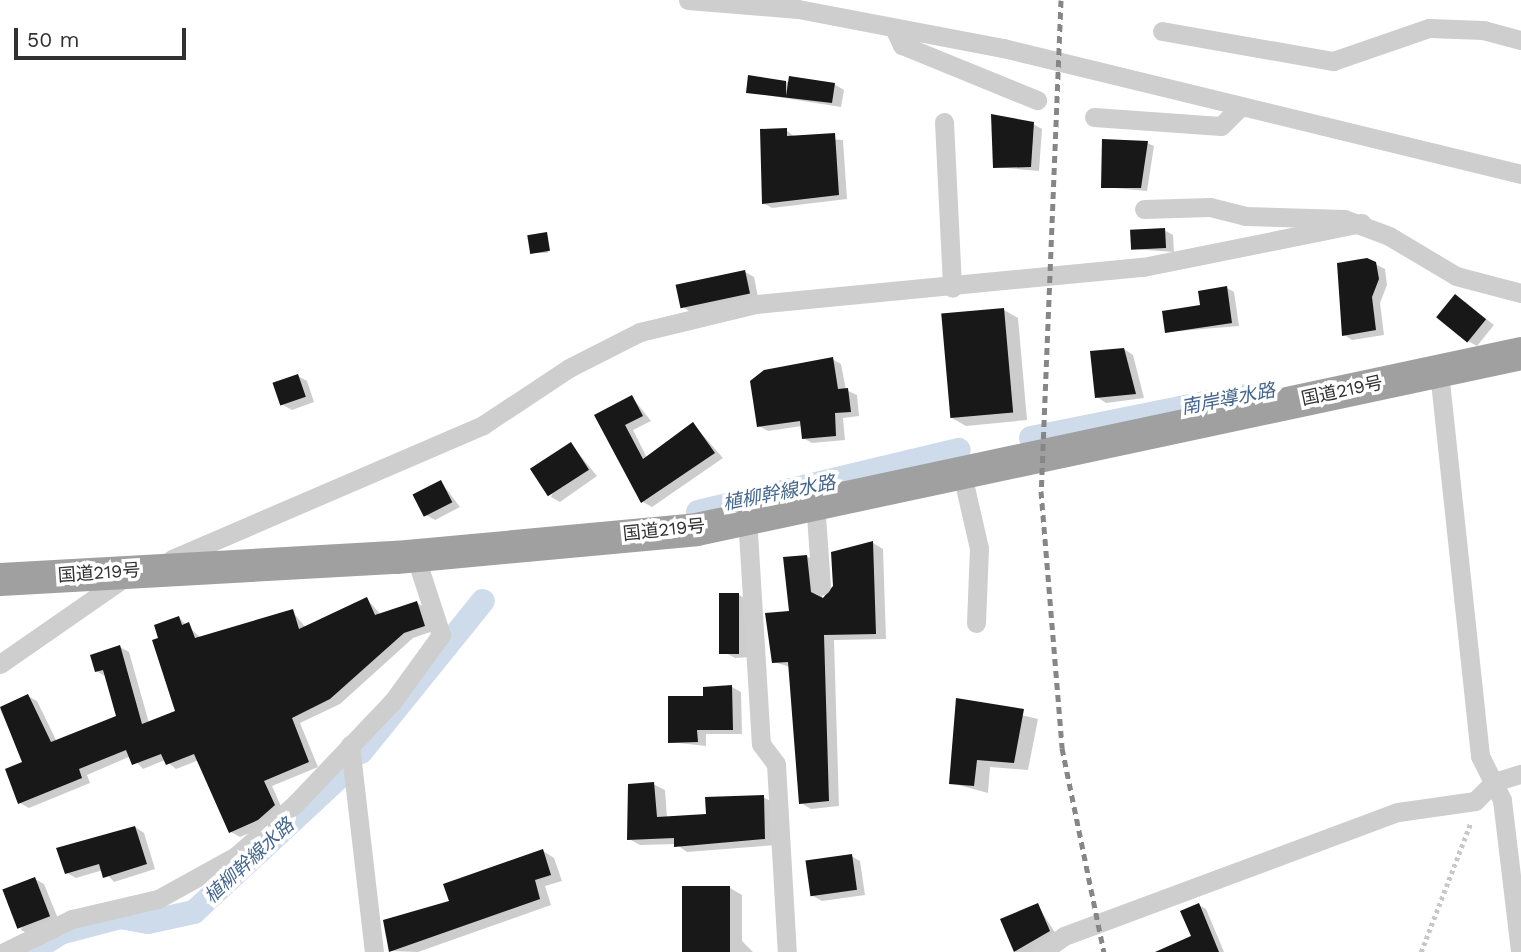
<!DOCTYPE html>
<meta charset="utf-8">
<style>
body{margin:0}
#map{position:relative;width:1521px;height:952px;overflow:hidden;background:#fff;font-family:"Work Sans","Noto Sans JP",sans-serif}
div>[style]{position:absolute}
.shadow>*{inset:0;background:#0003}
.canal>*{height:24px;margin:-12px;padding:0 12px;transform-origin:12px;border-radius:12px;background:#cedbeb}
.building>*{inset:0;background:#181818;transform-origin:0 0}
.path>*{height:4.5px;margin-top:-2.25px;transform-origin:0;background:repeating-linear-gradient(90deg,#c8c8c8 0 3.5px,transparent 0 7px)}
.minor>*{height:19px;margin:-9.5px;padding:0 9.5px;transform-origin:9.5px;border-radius:9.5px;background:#cecece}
.trunk>*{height:33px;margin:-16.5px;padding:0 16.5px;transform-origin:16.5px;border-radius:16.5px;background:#a0a0a0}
.rail>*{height:5px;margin-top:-2.5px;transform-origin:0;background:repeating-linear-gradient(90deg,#868686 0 7px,transparent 0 12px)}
span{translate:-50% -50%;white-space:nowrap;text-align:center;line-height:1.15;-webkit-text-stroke:7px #fff;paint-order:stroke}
.street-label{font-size:18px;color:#313131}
.water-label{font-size:19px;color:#43668e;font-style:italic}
.scale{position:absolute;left:14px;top:28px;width:172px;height:32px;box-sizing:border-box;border:4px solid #313131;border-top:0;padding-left:9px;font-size:21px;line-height:24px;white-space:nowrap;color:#313131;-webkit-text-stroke:5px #fff;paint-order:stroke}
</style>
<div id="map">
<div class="shadow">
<i style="clip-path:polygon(785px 82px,834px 84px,844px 90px,841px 107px,747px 92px)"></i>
<i style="clip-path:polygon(1033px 124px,1042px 129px,1039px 171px,995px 167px)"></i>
<i style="clip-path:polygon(786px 130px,795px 137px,843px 140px,847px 199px,772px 208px,763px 203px)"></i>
<i style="clip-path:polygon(1147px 143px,1154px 146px,1147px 191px,1103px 187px)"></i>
<i style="clip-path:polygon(1164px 230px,1173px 235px,1174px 252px,1133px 249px)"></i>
<i style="clip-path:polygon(546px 234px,548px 253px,531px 253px)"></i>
<i style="clip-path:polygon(1375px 264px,1385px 269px,1387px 285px,1380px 303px,1384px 335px,1352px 340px,1343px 334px)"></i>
<i style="clip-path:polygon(745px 272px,754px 277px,758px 297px,692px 313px,683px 307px)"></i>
<i style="clip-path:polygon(1227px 288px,1234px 292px,1239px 326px,1167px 332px)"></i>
<i style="clip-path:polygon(1465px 302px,1494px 325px,1477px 346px,1468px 341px)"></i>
<i style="clip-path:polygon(1004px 310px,1018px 318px,1027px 420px,966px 426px,952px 418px)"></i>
<i style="clip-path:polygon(1124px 349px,1133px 355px,1144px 398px,1106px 403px,1097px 397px)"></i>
<i style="clip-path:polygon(832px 359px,841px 364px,846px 390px,857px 395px,859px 416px,843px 418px,845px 440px,812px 443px,803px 438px,802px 426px,768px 431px,759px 426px)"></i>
<i style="clip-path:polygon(298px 376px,307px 381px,314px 402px,292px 410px,283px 405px)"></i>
<i style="clip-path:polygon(632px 397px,651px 421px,633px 430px,647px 458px,693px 424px,723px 458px,652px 507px,643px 502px,597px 415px)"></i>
<i style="clip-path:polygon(571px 444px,597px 476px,560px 502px,551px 497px)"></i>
<i style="clip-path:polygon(441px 482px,460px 507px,435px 520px,426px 515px)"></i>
<i style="clip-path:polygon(873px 543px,883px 549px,886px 639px,834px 640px,839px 806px,811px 809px,801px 803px,790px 667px,774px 662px,806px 556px,817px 562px,823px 600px)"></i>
<i style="clip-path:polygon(739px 595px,748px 600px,752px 657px,735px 658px,726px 653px)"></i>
<i style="clip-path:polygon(367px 599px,381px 615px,417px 603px,426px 608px,433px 631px,413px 638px,340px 704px,300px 723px,318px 767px,272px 786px,283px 811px,268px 825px,240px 837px,231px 832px,199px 760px,176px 769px,165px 760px,143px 769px,131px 756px,87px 775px,90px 783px,29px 808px,20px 803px,24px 763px,0 709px,28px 696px,37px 701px,57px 742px,118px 717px,105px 676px,96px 671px,120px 647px,129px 652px,149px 723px,177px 712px,161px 639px,179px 618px,201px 638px,292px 611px,306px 628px)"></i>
<i style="clip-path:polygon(732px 687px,741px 692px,742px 734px,706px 734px,706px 746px,670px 742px,705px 698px)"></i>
<i style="clip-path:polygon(958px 700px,1038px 719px,1028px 770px,990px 767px,988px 793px,951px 783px)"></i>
<i style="clip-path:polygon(653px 784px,665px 790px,667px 818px,708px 816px,763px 797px,774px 803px,776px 845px,687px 852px,676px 844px,640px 845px,629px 839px)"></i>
<i style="clip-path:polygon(135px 827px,144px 833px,155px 869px,114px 882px,103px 870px,76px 878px,67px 873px)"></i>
<i style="clip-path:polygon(543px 851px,554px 858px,562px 881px,545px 886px,551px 905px,418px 952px,390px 951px,451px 902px)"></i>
<i style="clip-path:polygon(851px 856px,860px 861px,865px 895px,822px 901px,813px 896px)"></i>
<i style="clip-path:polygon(35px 879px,44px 884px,59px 921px,30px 935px,21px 930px)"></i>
<i style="clip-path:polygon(730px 888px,742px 895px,742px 941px,753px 952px,684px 952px)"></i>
<i style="clip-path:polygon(1037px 905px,1058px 937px,1038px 952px,1016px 952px,1002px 920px)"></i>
<i style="clip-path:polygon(1199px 905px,1206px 909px,1224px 952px,1189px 952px)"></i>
</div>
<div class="canal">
<i style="left:1031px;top:438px;width:213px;rotate:-11.4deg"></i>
<i style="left:698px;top:512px;width:268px;rotate:-13.4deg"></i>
<i style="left:361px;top:752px;width:194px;rotate:-51.1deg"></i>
<i style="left:31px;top:952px;width:35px;rotate:-33deg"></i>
<i style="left:60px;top:933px;width:62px;rotate:-14.9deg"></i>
<i style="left:120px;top:917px;width:28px;rotate:10deg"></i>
<i style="left:148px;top:922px;width:47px;rotate:-12.3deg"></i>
<i style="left:194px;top:912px;width:197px;rotate:-42.9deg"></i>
</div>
<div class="building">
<i style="clip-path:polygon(748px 75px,786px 81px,786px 96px,789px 76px,835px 83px,832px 103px,746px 93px)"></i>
<i style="clip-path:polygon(991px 114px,1034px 122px,1031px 167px,993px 168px)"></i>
<i style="clip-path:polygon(787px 128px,787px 136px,835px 133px,839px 195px,762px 204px,760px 129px)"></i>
<i style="clip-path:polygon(1102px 139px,1148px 141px,1141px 188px,1101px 188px)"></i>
<i style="left:1165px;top:228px;width:20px;height:35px;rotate:87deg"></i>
<i style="left:547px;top:232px;width:19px;height:20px;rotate:81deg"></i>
<i style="clip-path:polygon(1367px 258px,1376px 262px,1379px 279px,1372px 297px,1376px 330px,1342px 336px,1337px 263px)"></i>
<i style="left:745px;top:270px;width:24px;height:71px;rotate:78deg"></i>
<i style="clip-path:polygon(1227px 286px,1232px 323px,1165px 333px,1162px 311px,1200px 305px,1198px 291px)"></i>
<i style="left:1455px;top:294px;width:40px;height:30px;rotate:39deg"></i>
<i style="left:1004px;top:308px;width:105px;height:63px;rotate:85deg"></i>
<i style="clip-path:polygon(1124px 348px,1136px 394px,1095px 398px,1090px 351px)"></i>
<i style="clip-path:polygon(833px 357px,838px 389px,848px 388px,851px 412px,835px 413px,836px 436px,802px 439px,800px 421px,757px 427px,750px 381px,764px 370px)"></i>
<i style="left:298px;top:374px;width:24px;height:27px;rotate:71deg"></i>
<i style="clip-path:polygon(632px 395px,643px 416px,625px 425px,643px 459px,693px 422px,715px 453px,641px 503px,594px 415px)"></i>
<i style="left:571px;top:442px;width:33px;height:49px;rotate:57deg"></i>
<i style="left:441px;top:480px;width:25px;height:32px;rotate:63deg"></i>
<i style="clip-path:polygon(873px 541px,876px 634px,824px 635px,829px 801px,799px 804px,788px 662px,772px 663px,765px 613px,789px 611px,783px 557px,807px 555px,811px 592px,823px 598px,833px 586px,831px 552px)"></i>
<i style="left:719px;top:593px;width:20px;height:61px"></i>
<i style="clip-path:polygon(367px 597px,375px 615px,417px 601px,425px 626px,404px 633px,330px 699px,292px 718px,309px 762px,264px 781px,275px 805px,258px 820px,229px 833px,194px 754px,166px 765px,161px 754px,132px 765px,126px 750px,79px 769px,82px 778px,18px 804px,5px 769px,22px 762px,0 707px,28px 694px,51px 742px,116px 716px,103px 670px,95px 672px,90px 655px,120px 645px,142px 724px,175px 711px,152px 640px,158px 638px,154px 625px,179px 616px,182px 625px,189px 622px,195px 638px,293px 609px,299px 629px)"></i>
<i style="clip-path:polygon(732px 685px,733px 730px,697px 730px,698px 742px,668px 743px,668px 696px,703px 696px,703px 687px)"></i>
<i style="clip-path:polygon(956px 698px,1024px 709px,1014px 763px,977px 760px,974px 786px,949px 784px)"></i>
<i style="clip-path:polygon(654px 782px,657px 817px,706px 814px,705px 797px,764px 795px,765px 839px,674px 847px,674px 838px,627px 840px,628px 784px)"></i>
<i style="clip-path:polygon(135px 826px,147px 864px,103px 878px,99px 864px,65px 874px,56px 848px)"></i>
<i style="clip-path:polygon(543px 849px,551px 875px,535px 880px,540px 899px,389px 952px,383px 920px,449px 901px,443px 884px)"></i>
<i style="left:852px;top:854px;width:36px;height:47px;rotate:82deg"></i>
<i style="left:35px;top:877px;width:42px;height:35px;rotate:69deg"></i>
<i style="left:682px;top:886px;width:48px;height:66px"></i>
<i style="clip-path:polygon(1038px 903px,1050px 931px,1014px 952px,1000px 919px)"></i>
<i style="clip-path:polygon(1199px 903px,1219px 952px,1155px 952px,1191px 936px,1180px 911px)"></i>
</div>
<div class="path">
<i style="left:1421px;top:952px;width:139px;rotate:-69deg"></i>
</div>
<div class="minor">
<i style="left:688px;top:0;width:110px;rotate:4.7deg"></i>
<i style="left:798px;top:9px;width:209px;rotate:10.8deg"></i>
<i style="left:1003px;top:48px;width:533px;rotate:13.67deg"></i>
<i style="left:894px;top:28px;width:19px;rotate:65deg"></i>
<i style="left:902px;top:45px;width:146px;rotate:22.2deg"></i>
<i style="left:1162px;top:31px;width:174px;rotate:10deg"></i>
<i style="left:1333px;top:61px;width:102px;rotate:-19deg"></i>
<i style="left:1429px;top:28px;width:54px;rotate:2.1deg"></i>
<i style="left:1483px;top:30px;width:39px;rotate:15deg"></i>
<i style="left:1094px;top:117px;width:127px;rotate:4.1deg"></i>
<i style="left:1221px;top:126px;width:27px;rotate:-45deg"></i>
<i style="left:944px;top:122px;width:166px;rotate:87.2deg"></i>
<i style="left:1144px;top:209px;width:66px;rotate:-1.7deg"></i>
<i style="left:1210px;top:207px;width:36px;rotate:14deg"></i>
<i style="left:1245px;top:216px;width:99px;rotate:1.7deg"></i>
<i style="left:1344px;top:219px;width:48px;rotate:20.7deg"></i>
<i style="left:1389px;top:236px;width:78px;rotate:30.8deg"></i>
<i style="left:1456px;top:276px;width:67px;rotate:14.7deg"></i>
<i style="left:1439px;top:372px;width:386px;rotate:83.9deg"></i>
<i style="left:1480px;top:756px;width:49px;rotate:63.4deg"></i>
<i style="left:1502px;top:800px;width:153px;rotate:83.2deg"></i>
<i style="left:962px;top:474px;width:76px;rotate:77.1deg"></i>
<i style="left:979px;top:548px;width:75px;rotate:92.3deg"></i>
<i style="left:815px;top:501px;width:85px;rotate:86deg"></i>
<i style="left:747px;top:516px;width:228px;rotate:86.5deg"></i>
<i style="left:761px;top:744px;width:25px;rotate:53deg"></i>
<i style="left:776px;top:764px;width:188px;rotate:86.7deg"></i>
<i style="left:172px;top:559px;width:339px;rotate:-23.3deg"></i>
<i style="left:483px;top:425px;width:103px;rotate:-33.5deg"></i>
<i style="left:569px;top:368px;width:80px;rotate:-26.9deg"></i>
<i style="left:640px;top:332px;width:119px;rotate:-13.6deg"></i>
<i style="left:756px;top:304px;width:389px;rotate:-5.5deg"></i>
<i style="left:1143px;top:267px;width:223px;rotate:-11.4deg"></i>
<i style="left:0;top:664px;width:160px;rotate:-34.8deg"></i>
<i style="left:350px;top:745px;width:208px;rotate:83.4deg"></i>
<i style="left:4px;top:952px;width:76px;rotate:-25.9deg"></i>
<i style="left:72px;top:919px;width:88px;rotate:-13.1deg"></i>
<i style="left:158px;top:899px;width:89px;rotate:-28.9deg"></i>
<i style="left:236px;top:856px;width:79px;rotate:-41.4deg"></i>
<i style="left:295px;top:804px;width:142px;rotate:-46.4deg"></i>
<i style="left:393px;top:701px;width:82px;rotate:-54deg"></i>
<i style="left:441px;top:635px;width:84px;rotate:-108deg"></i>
<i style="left:1042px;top:952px;width:27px;rotate:-36deg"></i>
<i style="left:1064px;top:936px;width:356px;rotate:-20.4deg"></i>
<i style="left:1398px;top:812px;width:78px;rotate:-8.1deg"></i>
<i style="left:1475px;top:801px;width:27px;rotate:-45deg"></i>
<i style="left:1494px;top:782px;width:28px;rotate:-17deg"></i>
</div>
<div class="trunk">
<i style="left:0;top:579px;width:397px;rotate:-3.2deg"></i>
<i style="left:396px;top:557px;width:301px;rotate:-5.3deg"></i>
<i style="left:696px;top:529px;width:844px;rotate:-12.04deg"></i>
</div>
<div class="rail">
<i style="left:1061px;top:0;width:491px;rotate:92.3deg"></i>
<i style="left:1041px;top:491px;width:258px;rotate:85.3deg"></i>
<i style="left:1062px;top:748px;width:208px;rotate:78.4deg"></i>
</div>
<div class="street-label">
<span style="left:1342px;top:391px;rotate:-12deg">国道219号</span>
<span style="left:664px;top:530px;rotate:-6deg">国道219号</span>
<span style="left:99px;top:573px;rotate:-4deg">国道219号</span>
</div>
<div class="water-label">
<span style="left:1228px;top:399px;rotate:-11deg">南岸導水路</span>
<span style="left:779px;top:493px;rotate:-11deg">植柳幹線水路</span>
<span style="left:249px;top:861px;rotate:-43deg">植柳幹線水路</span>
</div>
<div class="scale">50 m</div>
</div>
